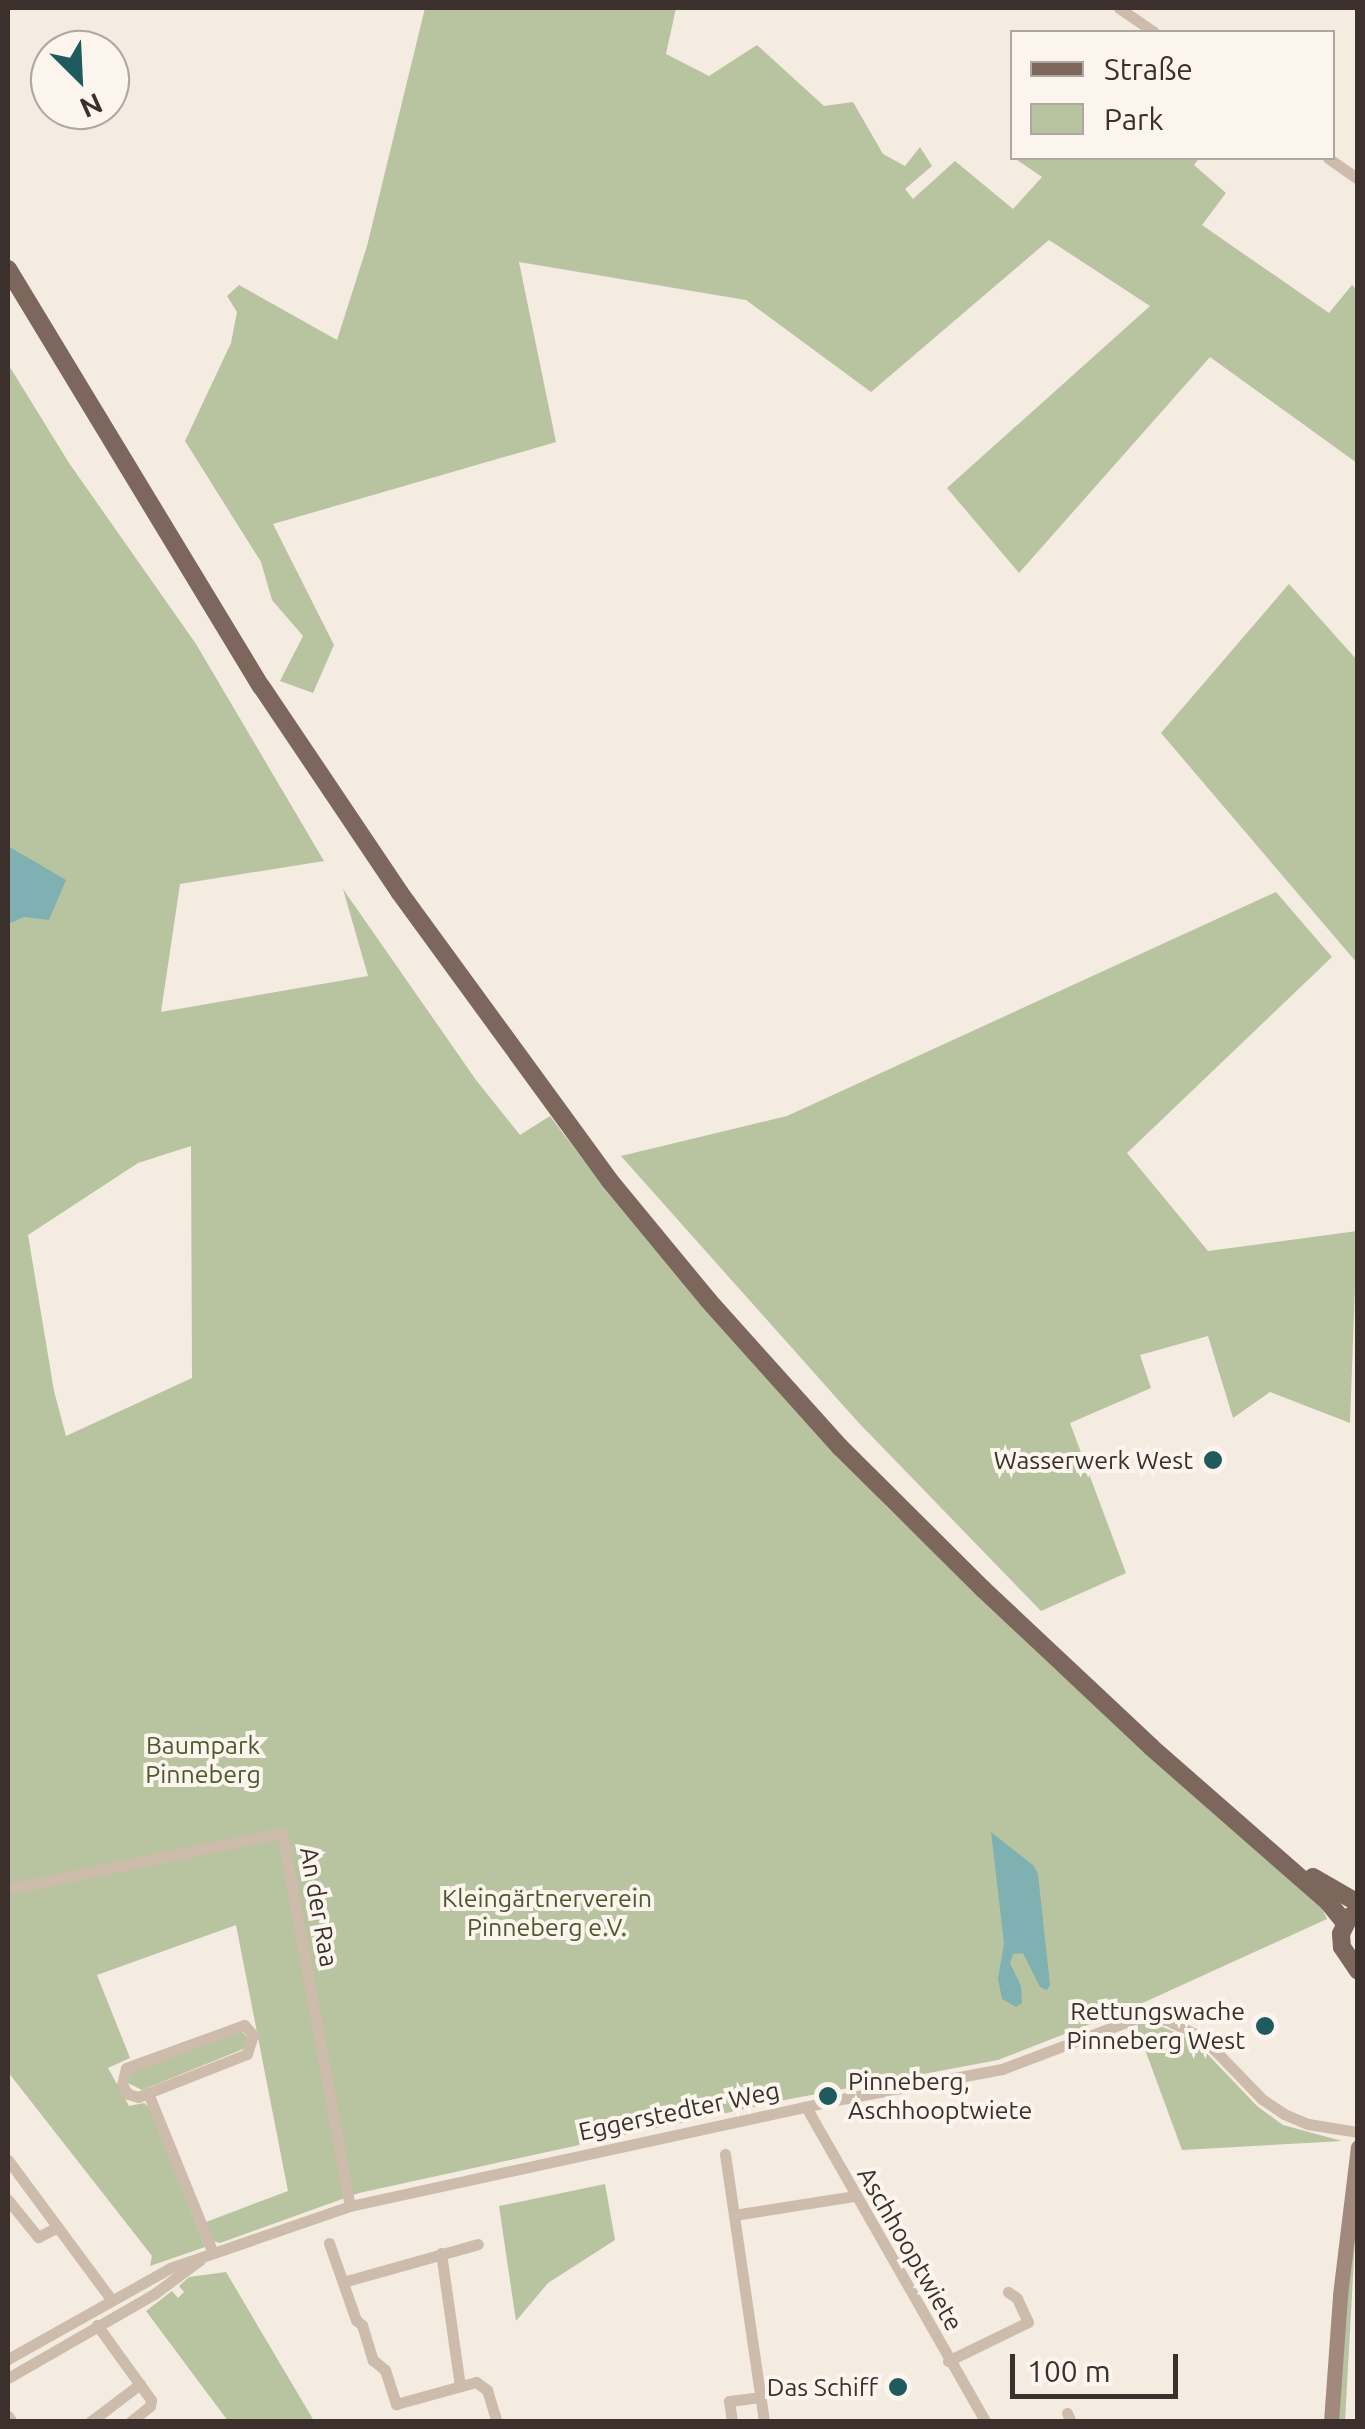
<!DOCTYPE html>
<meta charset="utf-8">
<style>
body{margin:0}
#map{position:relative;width:1365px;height:2429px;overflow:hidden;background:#f4ebe1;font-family:Ubuntu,sans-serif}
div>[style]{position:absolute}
.green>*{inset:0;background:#b8c4a0}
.water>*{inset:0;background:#7fb0b2}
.street>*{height:11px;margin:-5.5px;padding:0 5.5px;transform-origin:5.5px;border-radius:5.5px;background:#cdbbac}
.secondary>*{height:15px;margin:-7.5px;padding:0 7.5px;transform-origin:7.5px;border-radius:7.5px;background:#a18a7d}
.primary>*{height:18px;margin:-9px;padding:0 9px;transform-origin:9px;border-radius:9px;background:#7d675c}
.dots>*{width:28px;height:28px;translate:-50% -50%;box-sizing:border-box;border:5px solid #fbf5ee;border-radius:50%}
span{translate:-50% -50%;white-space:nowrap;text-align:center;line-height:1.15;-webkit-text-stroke:8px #fbf5ee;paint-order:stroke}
.poi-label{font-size:25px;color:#3b302b}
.right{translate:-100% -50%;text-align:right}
.left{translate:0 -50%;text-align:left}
.park-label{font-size:25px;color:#4a5a2e}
.street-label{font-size:25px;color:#3b302b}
.frame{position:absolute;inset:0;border:10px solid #3b302b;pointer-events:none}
.legend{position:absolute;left:1010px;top:30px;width:325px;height:130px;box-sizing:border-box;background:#fbf5ee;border:2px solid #aea6a0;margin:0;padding:12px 18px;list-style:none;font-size:30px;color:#3b302b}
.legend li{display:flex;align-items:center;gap:20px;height:50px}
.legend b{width:50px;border:2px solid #aea6a0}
.north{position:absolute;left:30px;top:30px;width:100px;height:100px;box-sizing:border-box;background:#fbf5ee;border:2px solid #aea6a0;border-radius:50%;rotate:156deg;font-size:28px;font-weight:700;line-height:40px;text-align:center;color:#3b302b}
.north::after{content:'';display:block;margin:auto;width:35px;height:45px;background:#1f5a5e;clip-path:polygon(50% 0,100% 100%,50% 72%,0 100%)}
.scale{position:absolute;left:1010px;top:2354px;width:168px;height:45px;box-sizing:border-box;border:5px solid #3b302b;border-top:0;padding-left:12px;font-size:30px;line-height:35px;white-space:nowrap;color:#3b302b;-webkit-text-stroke:8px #fbf5ee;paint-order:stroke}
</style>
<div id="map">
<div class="green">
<i style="clip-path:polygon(425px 8px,676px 8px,666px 54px,709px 76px,757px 45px,824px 106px,853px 102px,883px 154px,905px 166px,920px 147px,932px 166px,905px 189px,913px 199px,955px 161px,1013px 209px,1042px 177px,1014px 158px,1199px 158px,1194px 165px,1226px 193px,1202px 225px,1329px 313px,1352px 285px,1357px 290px,1357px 463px,1210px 357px,1019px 573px,947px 488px,1150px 306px,1049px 240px,871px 392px,746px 300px,519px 262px,556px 442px,273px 524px,334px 645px,313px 693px,280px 681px,303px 636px,272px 600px,261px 562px,185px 441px,231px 343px,237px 312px,227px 296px,239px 285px,337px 340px,367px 246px)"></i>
<i style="clip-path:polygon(evenodd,8px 364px,69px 463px,196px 644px,324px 861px,180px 884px,161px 1012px,368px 976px,343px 889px,476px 1080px,520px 1135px,550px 1116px,603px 1186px,767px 1377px,887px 1507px,1054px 1668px,1320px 1904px,1327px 1919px,1136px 2006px,998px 2060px,790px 2099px,359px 2193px,220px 2243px,213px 2241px,206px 2222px,288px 2191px,236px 1925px,97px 1975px,130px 2058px,108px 2068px,129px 2106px,144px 2103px,149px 2107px,205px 2247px,150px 2266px,152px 2256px,8px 2072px,8px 364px,191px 1146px,192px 1378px,66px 1436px,54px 1391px,28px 1235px,138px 1163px,191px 1146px)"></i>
<i style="clip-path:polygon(1289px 584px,1357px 660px,1357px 963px,1161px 733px)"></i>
<i style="clip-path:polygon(1276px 892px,1332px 957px,1127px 1153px,1208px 1251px,1357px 1231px,1350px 1423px,1270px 1392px,1233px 1418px,1208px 1336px,1140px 1355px,1151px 1388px,1070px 1423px,1126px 1573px,1041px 1611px,857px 1421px,621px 1156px,787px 1116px)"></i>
<i style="clip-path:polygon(1148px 2021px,1194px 2040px,1257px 2106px,1283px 2125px,1342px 2141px,1182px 2150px,1136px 2025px)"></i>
<i style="clip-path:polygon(240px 2030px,248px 2038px,246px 2048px,142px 2090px,128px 2083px,130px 2073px)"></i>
<i style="clip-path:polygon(605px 2184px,615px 2240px,548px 2283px,516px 2321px,499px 2206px)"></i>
<i style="clip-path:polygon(1357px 2204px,1345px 2421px,1337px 2422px,1342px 2326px)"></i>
<i style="clip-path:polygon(226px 2272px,314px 2421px,228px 2421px,146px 2311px,172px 2291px,178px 2298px,184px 2292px,179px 2286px,189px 2277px)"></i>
</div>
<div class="water">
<i style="clip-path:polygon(8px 846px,66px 880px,49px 920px,24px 917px,8px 924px)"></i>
<i style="clip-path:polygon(991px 1832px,1034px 1866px,1038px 1874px,1050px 1985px,1047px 1990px,1040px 1987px,1023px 1953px,1013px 1954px,1010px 1963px,1021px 1986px,1022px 2003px,1016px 2007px,1002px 1999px,998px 1979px,1004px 1943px)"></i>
</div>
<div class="street">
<i style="left:1119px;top:8px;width:42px;rotate:34.4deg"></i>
<i style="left:1328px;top:158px;width:37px;rotate:35deg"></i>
<i style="left:8px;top:1889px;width:280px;rotate:-11.6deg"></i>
<i style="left:282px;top:1833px;width:379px;rotate:79.7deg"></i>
<i style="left:244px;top:2025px;width:13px;rotate:48deg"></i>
<i style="left:253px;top:2035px;width:20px;rotate:108deg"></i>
<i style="left:247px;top:2054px;width:117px;rotate:158.5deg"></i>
<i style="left:138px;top:2097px;width:10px;rotate:-163deg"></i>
<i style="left:128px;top:2094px;width:11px;rotate:-124deg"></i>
<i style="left:122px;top:2085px;width:17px;rotate:-77deg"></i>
<i style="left:126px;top:2068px;width:126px;rotate:-20deg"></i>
<i style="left:148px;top:2093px;width:170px;rotate:67.9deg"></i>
<i style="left:806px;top:2107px;width:363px;rotate:60.3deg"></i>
<i style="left:725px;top:2154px;width:271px;rotate:81.7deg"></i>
<i style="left:8px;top:2160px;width:173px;rotate:53.5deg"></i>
<i style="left:8px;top:2200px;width:48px;rotate:51deg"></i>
<i style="left:38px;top:2237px;width:22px;rotate:-27deg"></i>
<i style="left:734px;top:2215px;width:121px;rotate:-9deg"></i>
<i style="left:329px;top:2243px;width:82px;rotate:70.7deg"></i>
<i style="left:356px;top:2320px;width:8px;rotate:40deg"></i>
<i style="left:362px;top:2325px;width:37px;rotate:73deg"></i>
<i style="left:373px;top:2360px;width:16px;rotate:40deg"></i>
<i style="left:385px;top:2370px;width:36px;rotate:72deg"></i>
<i style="left:396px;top:2404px;width:83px;rotate:-15.4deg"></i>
<i style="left:476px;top:2382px;width:14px;rotate:36deg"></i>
<i style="left:487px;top:2390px;width:34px;rotate:73deg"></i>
<i style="left:441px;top:2253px;width:134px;rotate:81.9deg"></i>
<i style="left:343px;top:2282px;width:140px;rotate:-15.7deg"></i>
<i style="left:97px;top:2325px;width:92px;rotate:54.2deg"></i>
<i style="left:151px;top:2400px;width:6px;rotate:99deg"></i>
<i style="left:150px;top:2406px;width:26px;rotate:141deg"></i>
<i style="left:8px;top:2359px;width:186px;rotate:-29.3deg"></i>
<i style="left:170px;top:2268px;width:190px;rotate:-19deg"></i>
<i style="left:350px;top:2206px;width:492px;rotate:-12.3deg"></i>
<i style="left:831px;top:2101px;width:174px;rotate:-10.6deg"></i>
<i style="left:1002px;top:2069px;width:144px;rotate:-20.7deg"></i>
<i style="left:1137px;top:2018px;width:30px;rotate:4deg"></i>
<i style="left:1167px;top:2020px;width:40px;rotate:26.6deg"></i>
<i style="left:1203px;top:2038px;width:85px;rotate:46deg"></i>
<i style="left:1262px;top:2099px;width:27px;rotate:34deg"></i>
<i style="left:1284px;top:2114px;width:26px;rotate:23deg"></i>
<i style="left:1308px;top:2124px;width:51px;rotate:9.1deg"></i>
<i style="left:948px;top:2361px;width:89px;rotate:-26deg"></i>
<i style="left:1028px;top:2322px;width:26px;rotate:-115deg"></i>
<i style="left:1017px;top:2298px;width:11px;rotate:-146deg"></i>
<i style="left:8px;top:2378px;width:168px;rotate:-29.9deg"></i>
<i style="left:154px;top:2294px;width:57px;rotate:-36.5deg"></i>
<i style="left:1067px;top:2413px;width:10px;rotate:66deg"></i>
<i style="left:8px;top:2416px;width:7px;rotate:56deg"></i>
<i style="left:90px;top:2422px;width:63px;rotate:-37.2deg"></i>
<i style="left:732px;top:2422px;width:21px;rotate:-98deg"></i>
<i style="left:729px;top:2401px;width:32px;rotate:-7deg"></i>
</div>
<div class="secondary">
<i style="left:1331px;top:2422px;width:127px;rotate:-85.9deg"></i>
<i style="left:1340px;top:2295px;width:149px;rotate:-83.1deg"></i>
</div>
<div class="primary">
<i style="left:8px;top:269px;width:488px;rotate:58.8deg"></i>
<i style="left:261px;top:686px;width:249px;rotate:56.1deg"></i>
<i style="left:400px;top:893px;width:356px;rotate:53.9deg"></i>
<i style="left:610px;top:1181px;width:154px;rotate:50.5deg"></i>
<i style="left:708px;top:1300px;width:198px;rotate:48.1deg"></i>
<i style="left:840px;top:1447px;width:202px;rotate:44.8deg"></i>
<i style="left:983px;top:1589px;width:231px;rotate:43.2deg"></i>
<i style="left:1151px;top:1747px;width:235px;rotate:41.2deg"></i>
<i style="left:1328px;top:1902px;width:27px;rotate:51deg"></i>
<i style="left:1313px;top:1877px;width:52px;rotate:30deg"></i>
<i style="left:1350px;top:1916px;width:20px;rotate:117deg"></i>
<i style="left:1341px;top:1934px;width:13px;rotate:86deg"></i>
<i style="left:1342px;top:1947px;width:29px;rotate:56deg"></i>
</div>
<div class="dots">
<i style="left:1213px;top:1460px;background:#1f5a5e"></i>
<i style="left:1265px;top:2026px;background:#1f5a5e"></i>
<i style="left:828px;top:2096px;background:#1f5a5e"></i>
<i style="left:898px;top:2387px;background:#1f5a5e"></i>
</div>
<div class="poi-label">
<span class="right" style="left:1193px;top:1460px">Wasserwerk West</span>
<span class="right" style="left:1245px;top:2026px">Rettungswache<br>Pinneberg West</span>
<span class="left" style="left:848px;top:2096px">Pinneberg,<br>Aschhooptwiete</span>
<span class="right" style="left:878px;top:2387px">Das Schiff</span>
</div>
<div class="park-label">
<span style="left:203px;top:1760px">Baumpark<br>Pinneberg</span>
<span style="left:547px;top:1913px">Kleingärtnerverein<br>Pinneberg e.V.</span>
</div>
<div class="street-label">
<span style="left:319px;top:1907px;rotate:80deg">An der Raa</span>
<span style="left:679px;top:2111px;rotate:-12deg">Eggerstedter Weg</span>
<span style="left:910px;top:2249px;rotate:60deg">Aschhooptwiete</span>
</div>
<div class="frame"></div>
<ul class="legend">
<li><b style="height:12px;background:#7d675c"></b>Straße</li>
<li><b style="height:28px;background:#b8c4a0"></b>Park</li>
</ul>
<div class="north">N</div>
<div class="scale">100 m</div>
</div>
